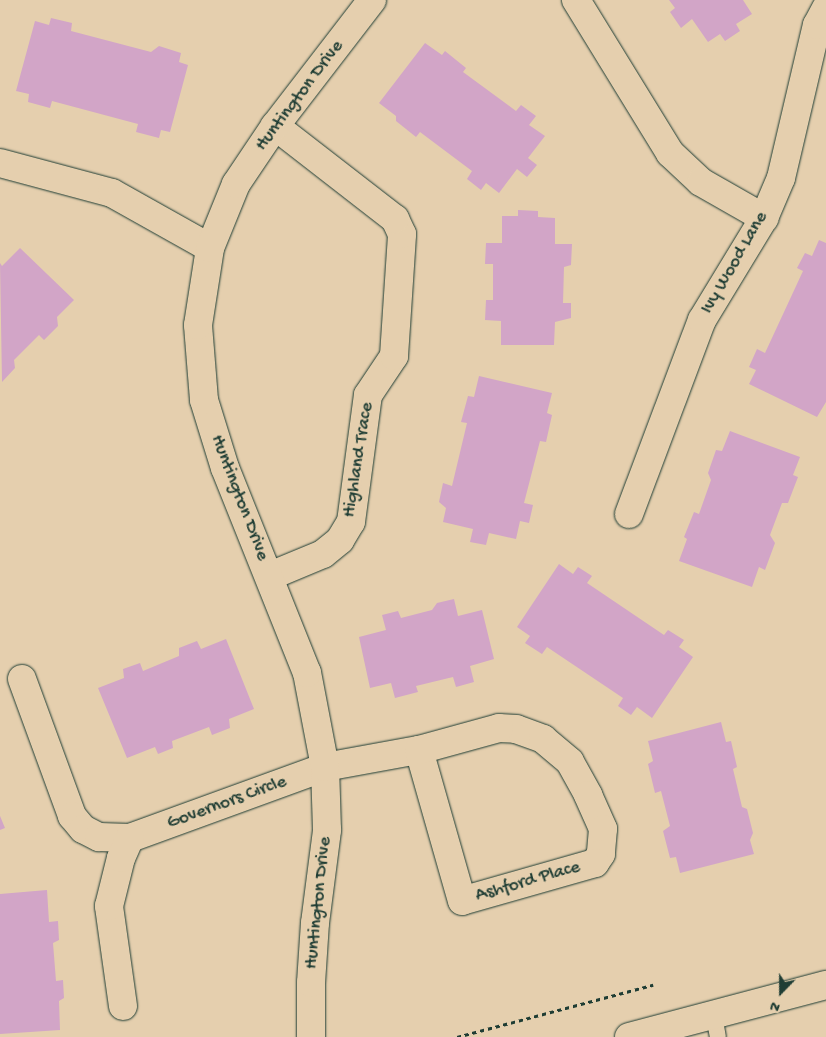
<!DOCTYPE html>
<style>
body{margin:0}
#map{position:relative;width:826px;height:1037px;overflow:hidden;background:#e5cfae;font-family:"Gochi Hand",sans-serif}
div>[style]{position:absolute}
.building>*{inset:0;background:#d2a5c7}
.path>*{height:3px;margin-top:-1.5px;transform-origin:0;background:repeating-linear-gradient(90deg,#1f3d34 0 4px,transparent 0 8px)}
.roads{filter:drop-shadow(0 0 1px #1f3d34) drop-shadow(0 0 1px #1f3d34)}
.lane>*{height:16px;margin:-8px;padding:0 8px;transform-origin:8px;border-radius:8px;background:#e5cfae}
.street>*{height:28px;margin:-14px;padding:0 14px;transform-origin:14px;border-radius:14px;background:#e5cfae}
.secondary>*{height:28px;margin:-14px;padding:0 14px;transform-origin:14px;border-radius:14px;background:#e5cfae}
span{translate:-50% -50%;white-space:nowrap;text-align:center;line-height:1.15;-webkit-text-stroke:4.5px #e5cfae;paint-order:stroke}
.street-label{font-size:19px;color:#1f3d34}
.north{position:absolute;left:756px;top:967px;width:50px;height:50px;-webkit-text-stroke:4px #e5cfae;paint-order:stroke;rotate:202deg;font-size:14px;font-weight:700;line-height:20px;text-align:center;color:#1f3d34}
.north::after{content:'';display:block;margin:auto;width:18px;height:22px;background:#1f3d34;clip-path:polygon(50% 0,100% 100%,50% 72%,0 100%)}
</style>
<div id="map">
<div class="building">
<i style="clip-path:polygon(669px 0,743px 0,752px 14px,736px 24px,740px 31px,725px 41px,720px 34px,708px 42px,692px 19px,681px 28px,670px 12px,675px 8px)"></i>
<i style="clip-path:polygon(51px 18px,72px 23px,71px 31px,151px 52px,159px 46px,181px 53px,179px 62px,188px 65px,170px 132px,161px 130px,159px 138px,136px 132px,138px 124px,52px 101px,50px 108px,28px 102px,29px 94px,16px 91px,35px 21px,49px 25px)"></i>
<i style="clip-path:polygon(425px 43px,442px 55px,445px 51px,466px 68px,463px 72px,516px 111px,521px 105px,536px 116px,529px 125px,545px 136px,528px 158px,537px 165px,527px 177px,517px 169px,499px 193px,486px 183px,481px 190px,467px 179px,472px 171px,420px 132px,416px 137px,396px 121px,396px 116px,379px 103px)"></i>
<i style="clip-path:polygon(518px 210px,538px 211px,538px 217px,555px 218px,555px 244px,572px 244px,571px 265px,564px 267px,563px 303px,571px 303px,571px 318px,555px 322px,554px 345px,501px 345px,501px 321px,485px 320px,486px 300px,493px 300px,493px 264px,485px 264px,486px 243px,502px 243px,502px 216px,518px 216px)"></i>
<i style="clip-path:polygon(819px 240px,826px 243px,826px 402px,817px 417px,749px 384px,756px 370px,749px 367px,757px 349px,765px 353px,803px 271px,797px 268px,805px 253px,812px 256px)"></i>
<i style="clip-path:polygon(20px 248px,74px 300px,57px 317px,58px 326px,44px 340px,39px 335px,14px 360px,15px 368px,2px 382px,0 263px,2px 266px)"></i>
<i style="clip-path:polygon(479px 376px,552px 393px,547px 413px,552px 415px,546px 442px,540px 441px,524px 503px,533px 505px,529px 523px,520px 521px,516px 539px,489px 533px,486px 545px,470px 542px,473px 529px,443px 522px,446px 508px,439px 502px,443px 483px,452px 486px,467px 423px,461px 422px,468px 396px,474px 397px)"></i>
<i style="clip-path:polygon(730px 431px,800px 457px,793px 475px,798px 477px,788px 503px,782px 503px,770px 535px,775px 543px,765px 570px,759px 567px,752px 587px,679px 561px,687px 539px,684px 537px,694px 512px,699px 514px,711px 480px,708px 473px,716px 450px,722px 451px)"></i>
<i style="clip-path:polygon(559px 564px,573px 574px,578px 567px,592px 576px,587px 583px,664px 635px,668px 630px,684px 640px,679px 647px,693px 657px,652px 718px,637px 707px,631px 715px,618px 706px,623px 698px,547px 647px,542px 654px,525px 643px,530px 636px,517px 627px)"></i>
<i style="clip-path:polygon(454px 599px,458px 616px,482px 610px,494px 659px,470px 666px,474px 682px,456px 687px,453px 677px,416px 686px,418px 692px,395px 698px,391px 683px,370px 688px,359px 637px,386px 630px,382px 615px,398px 611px,401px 618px,432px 610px,437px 603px)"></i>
<i style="clip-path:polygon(226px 639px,254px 709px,229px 719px,230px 728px,212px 735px,209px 727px,172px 741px,173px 748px,158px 754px,155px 747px,127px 758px,98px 688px,124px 678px,123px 669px,140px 663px,143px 671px,179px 656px,179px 648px,197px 641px,201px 649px)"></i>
<i style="clip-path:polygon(721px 722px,726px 742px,731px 741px,737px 767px,733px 769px,742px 807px,747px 809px,753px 833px,750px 840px,754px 854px,680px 873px,676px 857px,670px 858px,663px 831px,670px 826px,661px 791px,655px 793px,648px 764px,653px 761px,648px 741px)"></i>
<i style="clip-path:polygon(0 816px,5px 828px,0 830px)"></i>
<i style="clip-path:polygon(47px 890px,49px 922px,58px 921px,59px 940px,53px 943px,56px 981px,63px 980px,64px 998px,59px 1001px,60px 1030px,0 1034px,0 894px)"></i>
</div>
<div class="path">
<i style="left:457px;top:1037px;width:203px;rotate:-14.9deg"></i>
</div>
<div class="roads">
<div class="lane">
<i style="left:714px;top:1015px;width:22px;rotate:80deg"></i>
</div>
<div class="street">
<i style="left:576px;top:0;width:180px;rotate:58.4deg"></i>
<i style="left:670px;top:153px;width:42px;rotate:43.1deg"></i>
<i style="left:701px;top:182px;width:73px;rotate:29.7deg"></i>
<i style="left:0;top:163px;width:116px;rotate:15deg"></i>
<i style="left:112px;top:193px;width:112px;rotate:29.3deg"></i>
<i style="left:629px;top:514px;width:207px;rotate:-69.4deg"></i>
<i style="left:702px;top:320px;width:119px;rotate:-58.7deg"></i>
<i style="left:764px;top:218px;width:43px;rotate:-67deg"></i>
<i style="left:781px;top:178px;width:157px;rotate:-76.8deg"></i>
<i style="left:817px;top:25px;width:19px;rotate:-62deg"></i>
<i style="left:270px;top:576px;width:57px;rotate:-22.5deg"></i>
<i style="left:323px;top:554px;width:22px;rotate:-39deg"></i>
<i style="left:340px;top:540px;width:21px;rotate:-59deg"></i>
<i style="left:351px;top:522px;width:128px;rotate:-82.4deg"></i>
<i style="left:368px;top:395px;width:47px;rotate:-56.3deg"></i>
<i style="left:394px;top:356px;width:122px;rotate:-86.2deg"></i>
<i style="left:402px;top:234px;width:17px;rotate:-115deg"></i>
<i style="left:395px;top:219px;width:152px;rotate:-142.2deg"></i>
<i style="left:22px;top:679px;width:146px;rotate:69.9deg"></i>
<i style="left:72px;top:816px;width:17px;rotate:50deg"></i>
<i style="left:83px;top:829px;width:18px;rotate:27deg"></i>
<i style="left:99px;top:837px;width:31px;rotate:2deg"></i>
<i style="left:130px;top:838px;width:208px;rotate:-20deg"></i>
<i style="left:325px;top:767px;width:96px;rotate:-10.3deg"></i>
<i style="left:499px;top:728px;width:17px;rotate:3deg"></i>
<i style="left:516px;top:729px;width:29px;rotate:20deg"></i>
<i style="left:543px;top:739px;width:35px;rotate:40deg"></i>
<i style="left:570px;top:762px;width:38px;rotate:61deg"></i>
<i style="left:588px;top:795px;width:37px;rotate:66deg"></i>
<i style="left:603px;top:829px;width:25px;rotate:95deg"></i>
<i style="left:601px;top:854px;width:11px;rotate:124deg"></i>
<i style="left:595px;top:863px;width:138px;rotate:164.1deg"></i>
<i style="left:462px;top:901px;width:157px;rotate:-105.9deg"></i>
<i style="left:419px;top:750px;width:83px;rotate:-15.4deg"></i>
<i style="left:123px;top:1006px;width:101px;rotate:-98deg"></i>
<i style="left:109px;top:906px;width:49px;rotate:-76deg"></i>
<i style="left:121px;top:858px;width:22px;rotate:-66deg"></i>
<i style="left:311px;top:1037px;width:54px;rotate:-90deg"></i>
<i style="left:311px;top:983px;width:60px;rotate:-86.2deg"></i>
<i style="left:315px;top:923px;width:94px;rotate:-82.6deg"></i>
<i style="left:327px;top:830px;width:63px;rotate:-91.8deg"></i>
<i style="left:325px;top:767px;width:96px;rotate:-100.8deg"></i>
<i style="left:307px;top:673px;width:221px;rotate:-111.8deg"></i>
<i style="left:225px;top:468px;width:71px;rotate:-107.2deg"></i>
<i style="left:204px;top:400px;width:75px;rotate:-94.6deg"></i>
<i style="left:198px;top:325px;width:78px;rotate:-81.1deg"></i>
<i style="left:210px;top:248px;width:69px;rotate:-67.9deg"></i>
<i style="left:236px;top:184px;width:70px;rotate:-56.1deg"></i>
<i style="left:275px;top:126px;width:159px;rotate:-52.4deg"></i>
</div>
<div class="secondary">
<i style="left:629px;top:1037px;width:204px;rotate:-14.8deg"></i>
</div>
</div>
<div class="street-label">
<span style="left:300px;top:96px;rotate:-53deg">Huntington Drive</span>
<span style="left:735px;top:263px;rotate:-60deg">Ivy Wood Lane</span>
<span style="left:359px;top:460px;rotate:-81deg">Highland Trace</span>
<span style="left:239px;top:498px;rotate:69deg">Huntington Drive</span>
<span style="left:227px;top:803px;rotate:-20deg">Governors Circle</span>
<span style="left:528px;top:882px;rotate:-16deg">Ashford Place</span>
<span style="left:319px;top:903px;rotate:-84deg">Huntington Drive</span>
</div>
<div class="north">N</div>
</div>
